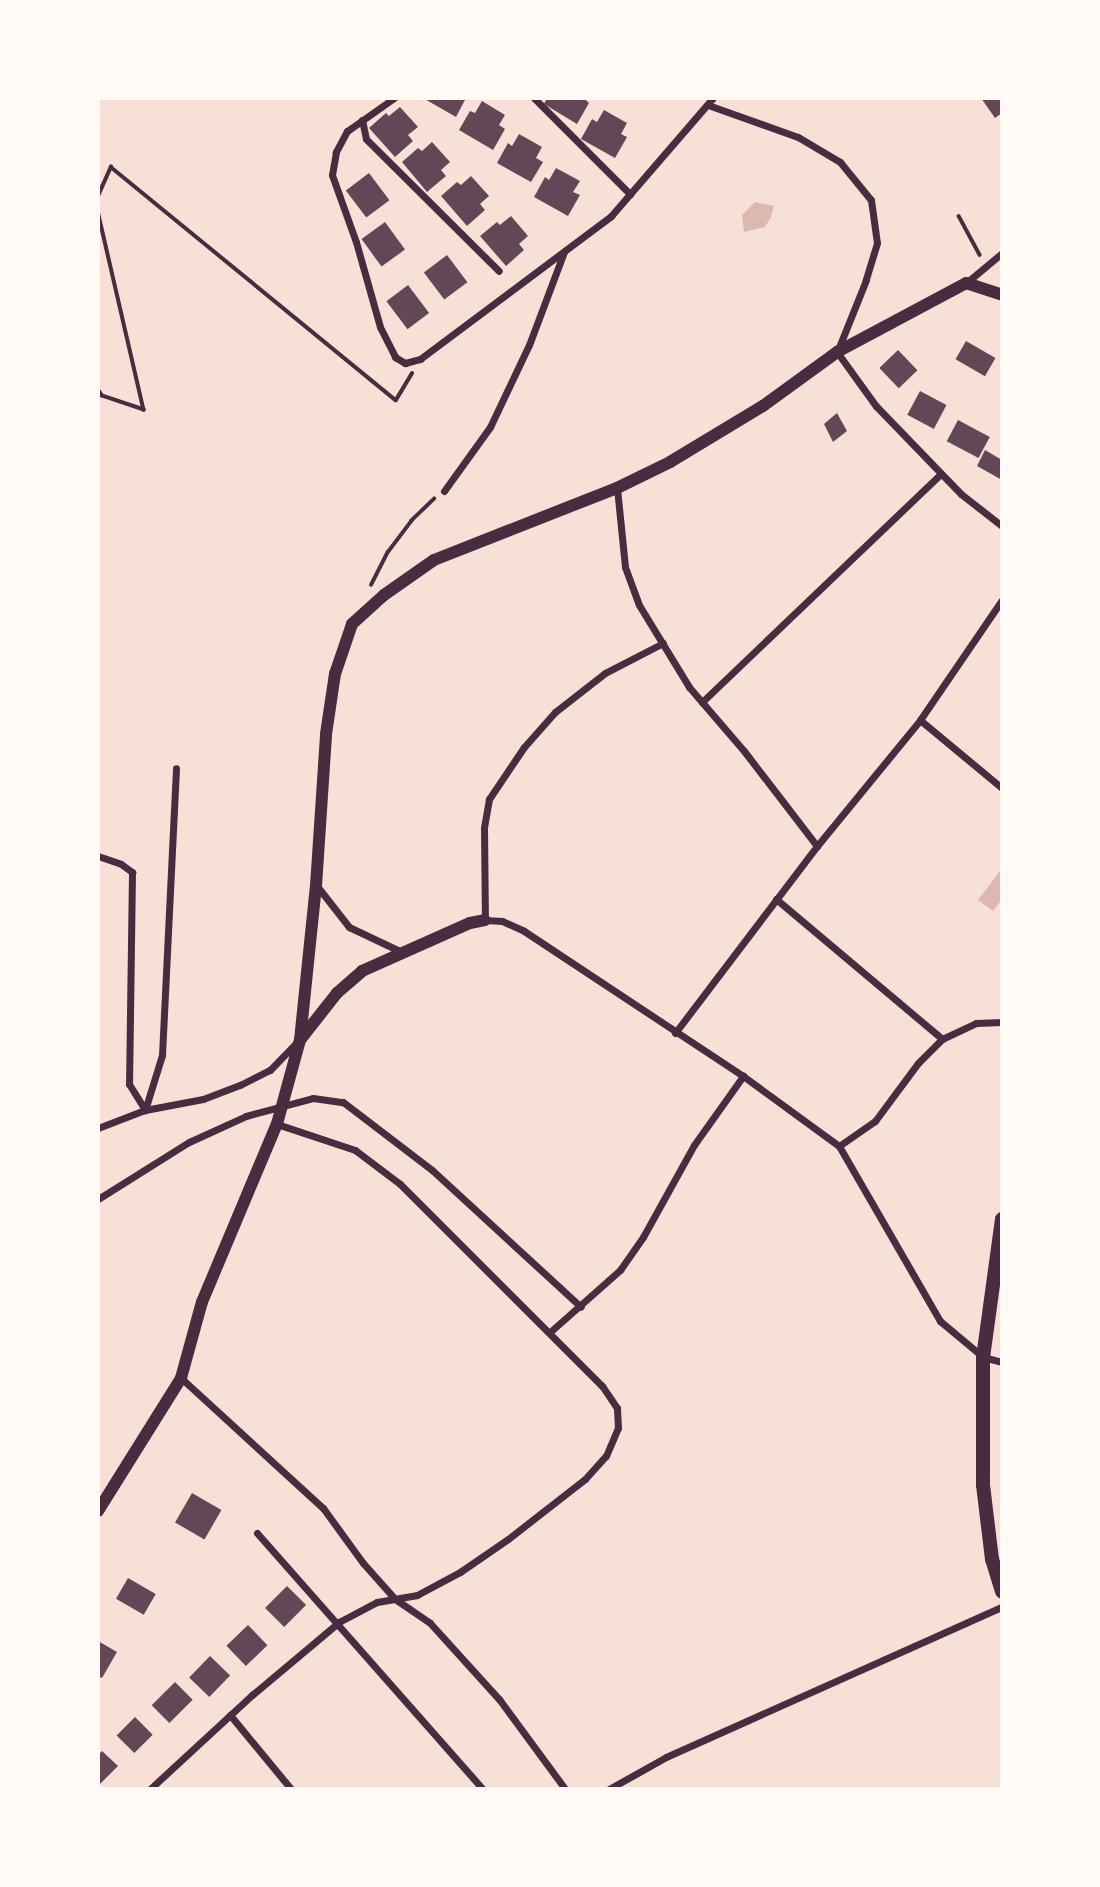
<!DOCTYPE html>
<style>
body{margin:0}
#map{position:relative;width:1100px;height:1887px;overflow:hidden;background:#f7e1d7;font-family:"Source Sans 3",sans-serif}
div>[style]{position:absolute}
.water>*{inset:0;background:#dcb8b0}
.building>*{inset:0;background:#644757;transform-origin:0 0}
.path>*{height:3.5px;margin:-1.75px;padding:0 1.75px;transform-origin:1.75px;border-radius:1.75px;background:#4a2c40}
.minor>*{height:7px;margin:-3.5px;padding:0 3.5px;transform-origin:3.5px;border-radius:3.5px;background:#4a2c40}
.tertiary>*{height:12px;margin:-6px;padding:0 6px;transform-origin:6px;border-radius:6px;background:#4a2c40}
.secondary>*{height:14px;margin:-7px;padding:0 7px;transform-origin:7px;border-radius:7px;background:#4a2c40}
span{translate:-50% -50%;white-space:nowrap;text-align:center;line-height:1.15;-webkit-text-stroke:6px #fffaf5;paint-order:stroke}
.frame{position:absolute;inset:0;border:100px solid #fffaf5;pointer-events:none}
</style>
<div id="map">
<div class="water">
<i style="clip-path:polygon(755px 202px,774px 206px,771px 217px,765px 227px,744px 232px,742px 215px)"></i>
<i style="clip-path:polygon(1000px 871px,1002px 899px,993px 911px,978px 900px)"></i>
</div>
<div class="building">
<i style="clip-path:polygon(423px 98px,466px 98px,456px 117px)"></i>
<i style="clip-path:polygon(547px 98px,584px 98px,589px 103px,577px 124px,544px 104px)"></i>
<i style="clip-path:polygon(981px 98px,1002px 98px,1002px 113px,995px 118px)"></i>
<i style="clip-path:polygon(482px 101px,505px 115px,499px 125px,505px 129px,493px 150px,459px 130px,470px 111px,475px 113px)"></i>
<i style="clip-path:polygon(400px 107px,418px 127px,408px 135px,413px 141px,395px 157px,369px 128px,386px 113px,389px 116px)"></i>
<i style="clip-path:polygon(604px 110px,627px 123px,621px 134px,627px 137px,615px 158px,581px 139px,592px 119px,597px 122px)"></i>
<i style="clip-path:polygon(519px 134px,542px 147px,536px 158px,543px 162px,531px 182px,497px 163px,508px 143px,512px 146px)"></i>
<i style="clip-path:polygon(432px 142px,450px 162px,441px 170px,446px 176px,427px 192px,402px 162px,418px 148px,422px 151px)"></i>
<i style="clip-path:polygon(556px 168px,580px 181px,573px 192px,580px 195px,568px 216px,534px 197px,545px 177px,549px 180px)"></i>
<i style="left:369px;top:173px;width:34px;height:29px;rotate:53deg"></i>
<i style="clip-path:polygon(471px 176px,489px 196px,480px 204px,485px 210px,467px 226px,441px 196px,457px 182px,461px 185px)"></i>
<i style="clip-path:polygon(511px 216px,528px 236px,519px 244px,524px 250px,506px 266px,480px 236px,497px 222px,500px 225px)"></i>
<i style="left:385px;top:222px;width:34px;height:29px;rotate:54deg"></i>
<i style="left:447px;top:255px;width:34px;height:29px;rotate:53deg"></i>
<i style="left:408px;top:285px;width:35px;height:27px;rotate:53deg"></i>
<i style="left:966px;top:341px;width:34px;height:21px;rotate:30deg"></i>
<i style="left:898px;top:350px;width:28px;height:26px;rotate:46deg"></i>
<i style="left:920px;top:391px;width:30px;height:27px;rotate:28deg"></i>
<i style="clip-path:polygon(837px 413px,847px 431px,833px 442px,824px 424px)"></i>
<i style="left:958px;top:420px;width:36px;height:24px;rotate:28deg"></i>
<i style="clip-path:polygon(985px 450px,1002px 460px,1002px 480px,977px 466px)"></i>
<i style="left:192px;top:1493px;width:34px;height:34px;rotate:30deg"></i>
<i style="left:128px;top:1578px;width:32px;height:24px;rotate:30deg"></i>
<i style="left:287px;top:1586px;width:27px;height:31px;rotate:45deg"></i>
<i style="left:248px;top:1625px;width:28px;height:30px;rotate:46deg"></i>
<i style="clip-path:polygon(98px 1641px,117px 1652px,102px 1678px,98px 1676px)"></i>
<i style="left:210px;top:1656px;width:28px;height:30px;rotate:44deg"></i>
<i style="left:175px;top:1682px;width:25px;height:33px;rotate:45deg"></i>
<i style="left:135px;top:1717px;width:25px;height:26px;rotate:45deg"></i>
<i style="clip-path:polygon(102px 1751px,118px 1766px,98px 1786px,98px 1755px)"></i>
</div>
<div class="path">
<i style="left:98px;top:196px;width:32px;rotate:-66deg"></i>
<i style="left:111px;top:167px;width:368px;rotate:39.3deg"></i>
<i style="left:396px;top:400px;width:31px;rotate:-59deg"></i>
<i style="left:98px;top:211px;width:204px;rotate:77deg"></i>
<i style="left:144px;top:410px;width:44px;rotate:-161.6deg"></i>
<i style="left:102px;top:396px;width:7px;rotate:-124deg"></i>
<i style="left:959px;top:216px;width:44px;rotate:61.7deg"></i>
<i style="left:371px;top:585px;width:37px;rotate:-63deg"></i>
<i style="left:388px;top:552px;width:39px;rotate:-53deg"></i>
<i style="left:411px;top:521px;width:32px;rotate:-44deg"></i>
</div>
<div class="minor">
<i style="left:394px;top:98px;width:57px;rotate:144.9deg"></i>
<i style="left:347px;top:131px;width:24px;rotate:118deg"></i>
<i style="left:336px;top:152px;width:23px;rotate:100deg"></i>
<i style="left:332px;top:175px;width:71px;rotate:70.3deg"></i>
<i style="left:356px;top:242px;width:88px;rotate:74.2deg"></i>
<i style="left:380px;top:327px;width:34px;rotate:63deg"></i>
<i style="left:395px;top:357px;width:12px;rotate:31deg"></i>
<i style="left:405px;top:363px;width:16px;rotate:-15deg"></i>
<i style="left:420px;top:359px;width:239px;rotate:-36.8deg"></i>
<i style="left:611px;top:216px;width:156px;rotate:-49.2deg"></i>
<i style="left:534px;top:98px;width:136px;rotate:45deg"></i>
<i style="left:708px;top:105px;width:96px;rotate:19.6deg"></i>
<i style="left:798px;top:137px;width:49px;rotate:30.8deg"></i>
<i style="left:840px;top:162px;width:49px;rotate:50.8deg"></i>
<i style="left:871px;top:200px;width:43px;rotate:82.1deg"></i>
<i style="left:877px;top:243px;width:39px;rotate:107deg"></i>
<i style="left:866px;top:280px;width:78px;rotate:111.9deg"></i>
<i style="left:837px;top:352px;width:67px;rotate:54.2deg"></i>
<i style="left:876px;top:406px;width:122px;rotate:46deg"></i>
<i style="left:961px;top:494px;width:52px;rotate:38deg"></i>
<i style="left:362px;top:120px;width:19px;rotate:78deg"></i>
<i style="left:366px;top:139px;width:187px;rotate:44.8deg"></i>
<i style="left:966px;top:283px;width:47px;rotate:-39.8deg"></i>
<i style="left:617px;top:488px;width:79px;rotate:84.2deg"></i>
<i style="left:625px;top:567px;width:40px;rotate:69.8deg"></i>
<i style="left:639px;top:605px;width:96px;rotate:58.6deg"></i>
<i style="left:689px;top:687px;width:84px;rotate:49.3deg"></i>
<i style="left:744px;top:751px;width:120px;rotate:52.5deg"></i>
<i style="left:444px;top:491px;width:79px;rotate:-54.3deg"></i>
<i style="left:490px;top:427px;width:91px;rotate:-64.6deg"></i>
<i style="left:529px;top:345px;width:99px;rotate:-69.4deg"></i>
<i style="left:663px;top:643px;width:65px;rotate:152.7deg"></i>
<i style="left:605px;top:673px;width:63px;rotate:142deg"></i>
<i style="left:555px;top:712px;width:47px;rotate:131.5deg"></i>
<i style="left:524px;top:747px;width:63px;rotate:123.9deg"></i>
<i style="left:489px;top:799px;width:29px;rotate:100deg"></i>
<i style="left:484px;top:828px;width:92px;rotate:89.4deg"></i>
<i style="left:485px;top:920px;width:17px;rotate:3deg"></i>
<i style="left:502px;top:921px;width:24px;rotate:24deg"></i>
<i style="left:524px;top:931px;width:263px;rotate:33.5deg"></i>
<i style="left:743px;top:1076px;width:119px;rotate:36.1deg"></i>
<i style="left:839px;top:1146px;width:202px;rotate:60deg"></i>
<i style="left:940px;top:1321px;width:56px;rotate:39.9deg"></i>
<i style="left:983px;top:1357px;width:20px;rotate:15deg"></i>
<i style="left:702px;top:702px;width:330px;rotate:-43.7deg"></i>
<i style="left:920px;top:720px;width:107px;rotate:39.7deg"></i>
<i style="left:98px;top:856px;width:24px;rotate:19deg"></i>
<i style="left:121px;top:864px;width:14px;rotate:36deg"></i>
<i style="left:132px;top:872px;width:212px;rotate:90.8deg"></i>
<i style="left:129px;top:1084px;width:31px;rotate:58deg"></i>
<i style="left:317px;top:886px;width:52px;rotate:52deg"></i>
<i style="left:349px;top:927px;width:59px;rotate:25.3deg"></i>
<i style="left:776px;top:899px;width:217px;rotate:40.1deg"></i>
<i style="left:675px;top:1033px;width:235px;rotate:-52.8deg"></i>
<i style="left:817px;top:846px;width:163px;rotate:-50.7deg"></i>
<i style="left:920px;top:720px;width:145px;rotate:-55.7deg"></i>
<i style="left:145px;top:1110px;width:58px;rotate:-72.8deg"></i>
<i style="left:162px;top:1055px;width:287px;rotate:-87.2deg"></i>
<i style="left:98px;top:1128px;width:50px;rotate:-21deg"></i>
<i style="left:145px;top:1110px;width:59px;rotate:-10.7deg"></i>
<i style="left:203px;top:1099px;width:40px;rotate:-21deg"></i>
<i style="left:240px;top:1085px;width:34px;rotate:-27deg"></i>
<i style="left:270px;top:1070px;width:37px;rotate:-46deg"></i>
<i style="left:839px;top:1146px;width:44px;rotate:-34.8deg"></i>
<i style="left:875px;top:1121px;width:72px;rotate:-53.4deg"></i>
<i style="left:918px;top:1063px;width:34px;rotate:-45deg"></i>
<i style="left:942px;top:1039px;width:38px;rotate:-25deg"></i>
<i style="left:976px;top:1023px;width:26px;rotate:-2deg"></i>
<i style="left:98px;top:1199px;width:107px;rotate:-32.1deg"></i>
<i style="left:189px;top:1142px;width:63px;rotate:-24.5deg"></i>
<i style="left:246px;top:1116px;width:69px;rotate:-15deg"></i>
<i style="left:313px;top:1098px;width:30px;rotate:8deg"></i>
<i style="left:343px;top:1102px;width:112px;rotate:37.4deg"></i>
<i style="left:432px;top:1170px;width:202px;rotate:42.6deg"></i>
<i style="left:550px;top:1332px;width:94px;rotate:-41.5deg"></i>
<i style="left:620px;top:1270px;width:40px;rotate:-55.1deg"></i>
<i style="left:643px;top:1237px;width:105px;rotate:-61deg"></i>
<i style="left:694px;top:1145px;width:85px;rotate:-54.6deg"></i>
<i style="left:181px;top:1378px;width:193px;rotate:42.5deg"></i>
<i style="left:323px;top:1508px;width:68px;rotate:54deg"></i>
<i style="left:363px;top:1563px;width:48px;rotate:48.4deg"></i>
<i style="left:395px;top:1599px;width:42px;rotate:34.4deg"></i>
<i style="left:430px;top:1623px;width:103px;rotate:47.8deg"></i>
<i style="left:499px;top:1699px;width:112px;rotate:53.7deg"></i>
<i style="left:257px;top:1533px;width:341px;rotate:48.6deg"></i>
<i style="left:230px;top:1715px;width:96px;rotate:50.5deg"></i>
<i style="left:150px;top:1789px;width:139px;rotate:-42.7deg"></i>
<i style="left:252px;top:1695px;width:114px;rotate:-40deg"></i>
<i style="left:339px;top:1622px;width:43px;rotate:-27.8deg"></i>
<i style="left:377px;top:1602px;width:41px;rotate:-9.9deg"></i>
<i style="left:417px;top:1595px;width:49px;rotate:-28.1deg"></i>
<i style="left:460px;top:1572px;width:58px;rotate:-34.5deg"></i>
<i style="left:508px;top:1539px;width:98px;rotate:-37.9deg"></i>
<i style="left:585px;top:1479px;width:31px;rotate:-48deg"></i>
<i style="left:606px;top:1456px;width:30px;rotate:-67deg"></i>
<i style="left:618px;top:1428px;width:20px;rotate:-93deg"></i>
<i style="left:617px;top:1408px;width:27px;rotate:-124deg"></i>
<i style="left:602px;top:1386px;width:286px;rotate:-135deg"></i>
<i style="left:400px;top:1184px;width:56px;rotate:-142.9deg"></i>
<i style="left:355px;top:1150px;width:82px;rotate:-161.6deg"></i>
<i style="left:609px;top:1789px;width:65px;rotate:-29.3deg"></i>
<i style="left:666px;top:1757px;width:368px;rotate:-24.1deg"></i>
</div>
<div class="tertiary">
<i style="left:300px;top:1040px;width:155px;rotate:-84.1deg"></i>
<i style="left:316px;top:886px;width:152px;rotate:-86.2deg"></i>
<i style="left:326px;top:734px;width:61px;rotate:-81.5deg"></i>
<i style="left:335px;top:674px;width:53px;rotate:-71.2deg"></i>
<i style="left:352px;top:624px;width:43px;rotate:-42.2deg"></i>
<i style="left:384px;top:595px;width:61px;rotate:-35deg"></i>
<i style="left:434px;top:560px;width:197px;rotate:-21.5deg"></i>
<i style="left:617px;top:488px;width:59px;rotate:-26.1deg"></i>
<i style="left:670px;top:462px;width:109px;rotate:-31.1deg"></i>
<i style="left:763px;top:406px;width:92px;rotate:-36.1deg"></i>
<i style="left:837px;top:352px;width:146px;rotate:-28.1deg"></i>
<i style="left:966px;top:283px;width:38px;rotate:18deg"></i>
<i style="left:98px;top:1511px;width:157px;rotate:-58deg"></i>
<i style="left:181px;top:1378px;width:79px;rotate:-74.6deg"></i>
<i style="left:202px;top:1302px;width:193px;rotate:-67.2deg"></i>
<i style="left:277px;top:1124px;width:87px;rotate:-74.7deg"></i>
<i style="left:300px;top:1040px;width:60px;rotate:-51.8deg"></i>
<i style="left:337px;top:993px;width:33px;rotate:-41deg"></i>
<i style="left:362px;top:971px;width:118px;rotate:-24deg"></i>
<i style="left:470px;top:923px;width:15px;rotate:-11deg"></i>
</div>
<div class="secondary">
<i style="left:1002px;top:1219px;width:139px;rotate:97.8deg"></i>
<i style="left:983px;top:1357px;width:128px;rotate:90deg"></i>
<i style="left:983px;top:1485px;width:75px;rotate:83.1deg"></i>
<i style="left:992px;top:1559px;width:34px;rotate:73deg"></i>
</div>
<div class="frame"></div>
</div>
